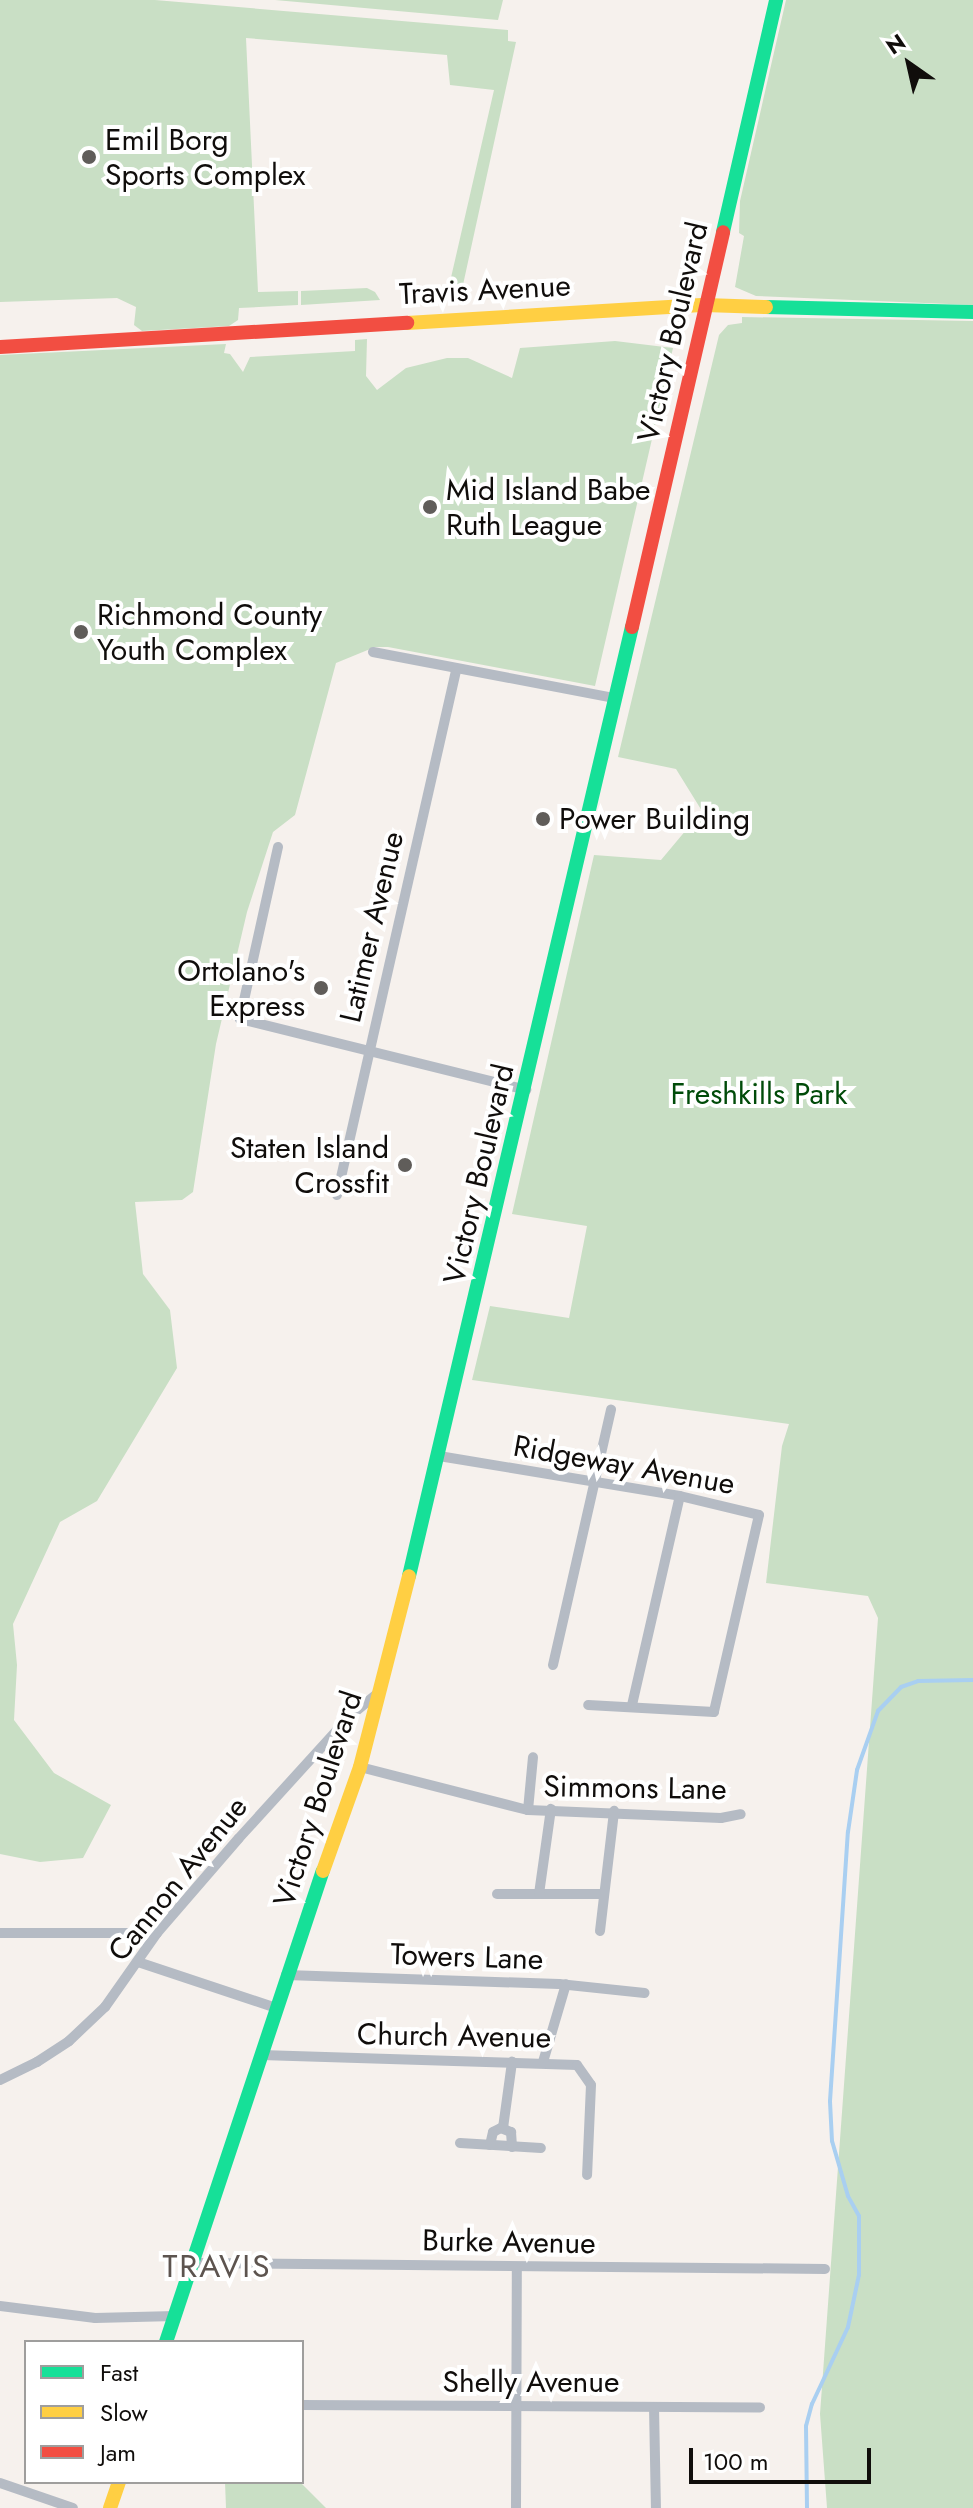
<!DOCTYPE html>
<style>
body{margin:0}
#map{position:relative;width:973px;height:2508px;overflow:hidden;background:#f6f1ed;font-family:Jost,sans-serif}
div>[style]{position:absolute}
.green>*{inset:0;background:#c9dfc5}
.stream>*{height:4px;margin:-2px;padding:0 2px;transform-origin:2px;border-radius:2px;background:#a9cff1}
.street>*{height:10px;margin:-5px;padding:0 5px;transform-origin:5px;border-radius:5px;background:#b5bbc4}
.fast>*{height:14px;margin:-7px;padding:0 7px;transform-origin:7px;border-radius:7px;background:#16e098}
.slow>*{height:14px;margin:-7px;padding:0 7px;transform-origin:7px;border-radius:7px;background:#ffcf43}
.jam>*{height:14px;margin:-7px;padding:0 7px;transform-origin:7px;border-radius:7px;background:#f24e42}
.dots>*{width:22px;height:22px;translate:-50% -50%;box-sizing:border-box;border:4px solid #fff;border-radius:50%}
span{translate:-50% -50%;white-space:nowrap;text-align:center;line-height:1.15;-webkit-text-stroke:8px #fff;paint-order:stroke}
.poi-label{font-size:30px;color:#100d0b}
.left{translate:0 -50%;text-align:left}
.right{translate:-100% -50%;text-align:right}
.street-label{font-size:30px;color:#100d0b}
.park-label{font-size:30px;color:#004b09}
.neighbourhood-label{font-size:32px;color:#5d544f;letter-spacing:2px}
.legend{position:absolute;left:24px;top:2340px;width:280px;height:144px;box-sizing:border-box;background:#fff;border:2px solid #9f9e9d;margin:0;padding:10px 14px;list-style:none;font-size:24px;color:#100d0b}
.legend li{display:flex;align-items:center;gap:16px;height:40px}
.legend b{width:40px;border:2px solid #9f9e9d}
.north{position:absolute;left:869px;top:24px;width:80px;height:80px;-webkit-text-stroke:6px #fff;paint-order:stroke;rotate:326deg;font-size:22px;font-weight:700;line-height:32px;text-align:center;color:#100d0b}
.north::after{content:'';display:block;margin:auto;width:28px;height:36px;background:#100d0b;clip-path:polygon(50% 0,100% 100%,50% 72%,0 100%)}
.scale{position:absolute;left:689px;top:2448px;width:182px;height:36px;box-sizing:border-box;border:4px solid #100d0b;border-top:0;padding-left:10px;font-size:24px;line-height:28px;white-space:nowrap;color:#100d0b;-webkit-text-stroke:6px #fff;paint-order:stroke}
</style>
<div id="map">
<div class="green">
<i style="clip-path:polygon(0 0,155px 0,508px 30px,508px 41px,516px 42px,461px 294px,447px 295px,494px 90px,450px 85px,447px 55px,246px 38px,258px 292px,298px 291px,298px 305px,239px 308px,238px 320px,229px 326px,142px 331px,134px 325px,136px 307px,117px 298px,0 302px)"></i>
<i style="clip-path:polygon(275px 0,503px 0,498px 20px)"></i>
<i style="clip-path:polygon(786px 0,973px 0,973px 305px,756px 296px,735px 287px,744px 236px,739px 233px,740px 201px)"></i>
<i style="clip-path:polygon(367px 288px,375px 292px,380px 300px,301px 305px,301px 291px)"></i>
<i style="clip-path:polygon(742px 317px,973px 321px,973px 2508px,827px 2508px,820px 2414px,878px 1618px,868px 1596px,766px 1583px,782px 1446px,789px 1424px,472px 1380px,490px 1306px,569px 1318px,587px 1226px,512px 1214px,594px 855px,661px 860px,702px 811px,676px 769px,618px 757px,719px 335px,728px 325px,742px 323px)"></i>
<i style="clip-path:polygon(367px 339px,366px 376px,377px 390px,406px 368px,447px 358px,468px 358px,512px 378px,520px 348px,615px 341px,673px 348px,595px 686px,388px 647px,375px 647px,336px 663px,295px 815px,273px 832px,247px 912px,216px 1044px,193px 1192px,182px 1200px,135px 1202px,143px 1274px,170px 1310px,177px 1368px,97px 1501px,60px 1522px,13px 1624px,17px 1665px,14px 1720px,54px 1773px,111px 1805px,83px 1858px,40px 1862px,0 1854px,0 355px,226px 344px,224px 353px,230px 354px,243px 372px,250px 357px,355px 351px,355px 340px)"></i>
<i style="clip-path:polygon(225px 2482px,300px 2482px,326px 2508px,226px 2508px)"></i>
</div>
<div class="stream">
<i style="left:807px;top:2508px;width:82px;rotate:-90.7deg"></i>
<i style="left:806px;top:2426px;width:23px;rotate:-75deg"></i>
<i style="left:812px;top:2404px;width:85px;rotate:-64.9deg"></i>
<i style="left:848px;top:2327px;width:53px;rotate:-78.1deg"></i>
<i style="left:859px;top:2275px;width:59px;rotate:-90deg"></i>
<i style="left:859px;top:2216px;width:23px;rotate:-119deg"></i>
<i style="left:848px;top:2196px;width:57px;rotate:-106.2deg"></i>
<i style="left:832px;top:2141px;width:40px;rotate:-92.9deg"></i>
<i style="left:830px;top:2101px;width:270px;rotate:-86.2deg"></i>
<i style="left:848px;top:1832px;width:63px;rotate:-81.7deg"></i>
<i style="left:857px;top:1770px;width:63px;rotate:-70.4deg"></i>
<i style="left:878px;top:1711px;width:33px;rotate:-46deg"></i>
<i style="left:901px;top:1687px;width:18px;rotate:-19deg"></i>
<i style="left:918px;top:1681px;width:55px;rotate:-1deg"></i>
</div>
<div class="street">
<i style="left:373px;top:652px;width:246px;rotate:10.8deg"></i>
<i style="left:278px;top:847px;width:176px;rotate:102.5deg"></i>
<i style="left:240px;top:1019px;width:295px;rotate:13.9deg"></i>
<i style="left:337px;top:1195px;width:537px;rotate:-77.21deg"></i>
<i style="left:439px;top:1456px;width:244px;rotate:9.4deg"></i>
<i style="left:680px;top:1496px;width:81px;rotate:13.5deg"></i>
<i style="left:759px;top:1515px;width:202px;rotate:102.9deg"></i>
<i style="left:714px;top:1712px;width:126px;rotate:-176.8deg"></i>
<i style="left:553px;top:1665px;width:262px;rotate:-77.2deg"></i>
<i style="left:632px;top:1705px;width:214px;rotate:-77.1deg"></i>
<i style="left:360px;top:1767px;width:173px;rotate:14.4deg"></i>
<i style="left:528px;top:1810px;width:193px;rotate:2.4deg"></i>
<i style="left:721px;top:1818px;width:20px;rotate:-11deg"></i>
<i style="left:528px;top:1810px;width:53px;rotate:-84.6deg"></i>
<i style="left:497px;top:1894px;width:106px"></i>
<i style="left:539px;top:1894px;width:86px;rotate:-82deg"></i>
<i style="left:600px;top:1931px;width:121px;rotate:-83.3deg"></i>
<i style="left:0;top:1933px;width:157px"></i>
<i style="left:138px;top:1962px;width:145px;rotate:18.4deg"></i>
<i style="left:286px;top:1975px;width:273px;rotate:1.9deg"></i>
<i style="left:559px;top:1984px;width:86px;rotate:6deg"></i>
<i style="left:261px;top:2055px;width:316px;rotate:1.8deg"></i>
<i style="left:577px;top:2065px;width:24px;rotate:55deg"></i>
<i style="left:591px;top:2085px;width:90px;rotate:92.5deg"></i>
<i style="left:543px;top:2062px;width:81px;rotate:-73.6deg"></i>
<i style="left:0;top:2080px;width:41px;rotate:-25.9deg"></i>
<i style="left:37px;top:2062px;width:38px;rotate:-33deg"></i>
<i style="left:69px;top:2041px;width:50px;rotate:-43.4deg"></i>
<i style="left:105px;top:2007px;width:90px;rotate:-54.9deg"></i>
<i style="left:157px;top:1933px;width:125px;rotate:-49.2deg"></i>
<i style="left:239px;top:1838px;width:166px;rotate:-47.7deg"></i>
<i style="left:351px;top:1715px;width:38px;rotate:-39deg"></i>
<i style="left:503px;top:2128px;width:67px;rotate:-82.2deg"></i>
<i style="left:460px;top:2143px;width:81px;rotate:3.5deg"></i>
<i style="left:490px;top:2145px;width:13px;rotate:-77deg"></i>
<i style="left:493px;top:2132px;width:9px;rotate:-27deg"></i>
<i style="left:501px;top:2128px;width:11px;rotate:22deg"></i>
<i style="left:511px;top:2132px;width:15px;rotate:86deg"></i>
<i style="left:192px;top:2263px;width:633px;rotate:0.54deg"></i>
<i style="left:0;top:2306px;width:96px;rotate:7.2deg"></i>
<i style="left:95px;top:2318px;width:80px;rotate:-1.4deg"></i>
<i style="left:302px;top:2405px;width:458px;rotate:0.3deg"></i>
<i style="left:654px;top:2407px;width:101px;rotate:88.9deg"></i>
<i style="left:0;top:2483px;width:77px;rotate:18.9deg"></i>
<i style="left:516px;top:2508px;width:241px;rotate:-89.8deg"></i>
</div>
<div class="fast">
<i style="left:723px;top:232px;width:238px;rotate:-77.1deg"></i>
<i style="left:766px;top:307px;width:207px;rotate:1.4deg"></i>
<i style="left:409px;top:1576px;width:975px;rotate:-76.78deg"></i>
<i style="left:166px;top:2342px;width:496px;rotate:-71.6deg"></i>
</div>
<div class="slow">
<i style="left:407px;top:323px;width:299px;rotate:-3.5deg"></i>
<i style="left:705px;top:305px;width:61px;rotate:1.9deg"></i>
<i style="left:323px;top:1871px;width:110px;rotate:-70.4deg"></i>
<i style="left:360px;top:1767px;width:197px;rotate:-75.6deg"></i>
<i style="left:110px;top:2508px;width:28px;rotate:-71deg"></i>
</div>
<div class="jam">
<i style="left:0;top:347px;width:408px;rotate:-3.4deg"></i>
<i style="left:632px;top:627px;width:405px;rotate:-77deg"></i>
</div>
<div class="dots">
<i style="left:89px;top:157px;background:#605d5a"></i>
<i style="left:430px;top:507px;background:#605d5a"></i>
<i style="left:81px;top:632px;background:#605d5a"></i>
<i style="left:543px;top:819px;background:#605d5a"></i>
<i style="left:321px;top:988px;background:#605d5a"></i>
<i style="left:405px;top:1165px;background:#605d5a"></i>
</div>
<div class="poi-label">
<span class="left" style="left:105px;top:157px">Emil Borg<br>Sports Complex</span>
<span class="left" style="left:446px;top:507px">Mid Island Babe<br>Ruth League</span>
<span class="left" style="left:97px;top:632px">Richmond County<br>Youth Complex</span>
<span class="left" style="left:559px;top:819px">Power Building</span>
<span class="right" style="left:305px;top:988px">Ortolano's<br>Express</span>
<span class="right" style="left:389px;top:1165px">Staten Island<br>Crossfit</span>
</div>
<div class="street-label">
<span style="left:485px;top:290px;rotate:-3deg">Travis Avenue</span>
<span style="left:673px;top:332px;rotate:-77deg">Victory Boulevard</span>
<span style="left:372px;top:927px;rotate:-77deg">Latimer Avenue</span>
<span style="left:479px;top:1174px;rotate:-77deg">Victory Boulevard</span>
<span style="left:624px;top:1465px;rotate:10deg">Ridgeway Avenue</span>
<span style="left:635px;top:1788px;rotate:1deg">Simmons Lane</span>
<span style="left:318px;top:1799px;rotate:-72deg">Victory Boulevard</span>
<span style="left:178px;top:1879px;rotate:-51deg">Cannon Avenue</span>
<span style="left:467px;top:1957px;rotate:2deg">Towers Lane</span>
<span style="left:454px;top:2036px;rotate:1deg">Church Avenue</span>
<span style="left:509px;top:2242px;rotate:1deg">Burke Avenue</span>
<span style="left:531px;top:2382px">Shelly Avenue</span>
</div>
<div class="park-label">
<span style="left:759px;top:1094px">Freshkills Park</span>
</div>
<div class="neighbourhood-label">
<span style="left:217px;top:2266px">TRAVIS</span>
</div>
<ul class="legend">
<li><b style="height:10px;background:#16e098"></b>Fast</li>
<li><b style="height:10px;background:#ffcf43"></b>Slow</li>
<li><b style="height:10px;background:#f24e42"></b>Jam</li>
</ul>
<div class="north">N</div>
<div class="scale">100 m</div>
</div>
